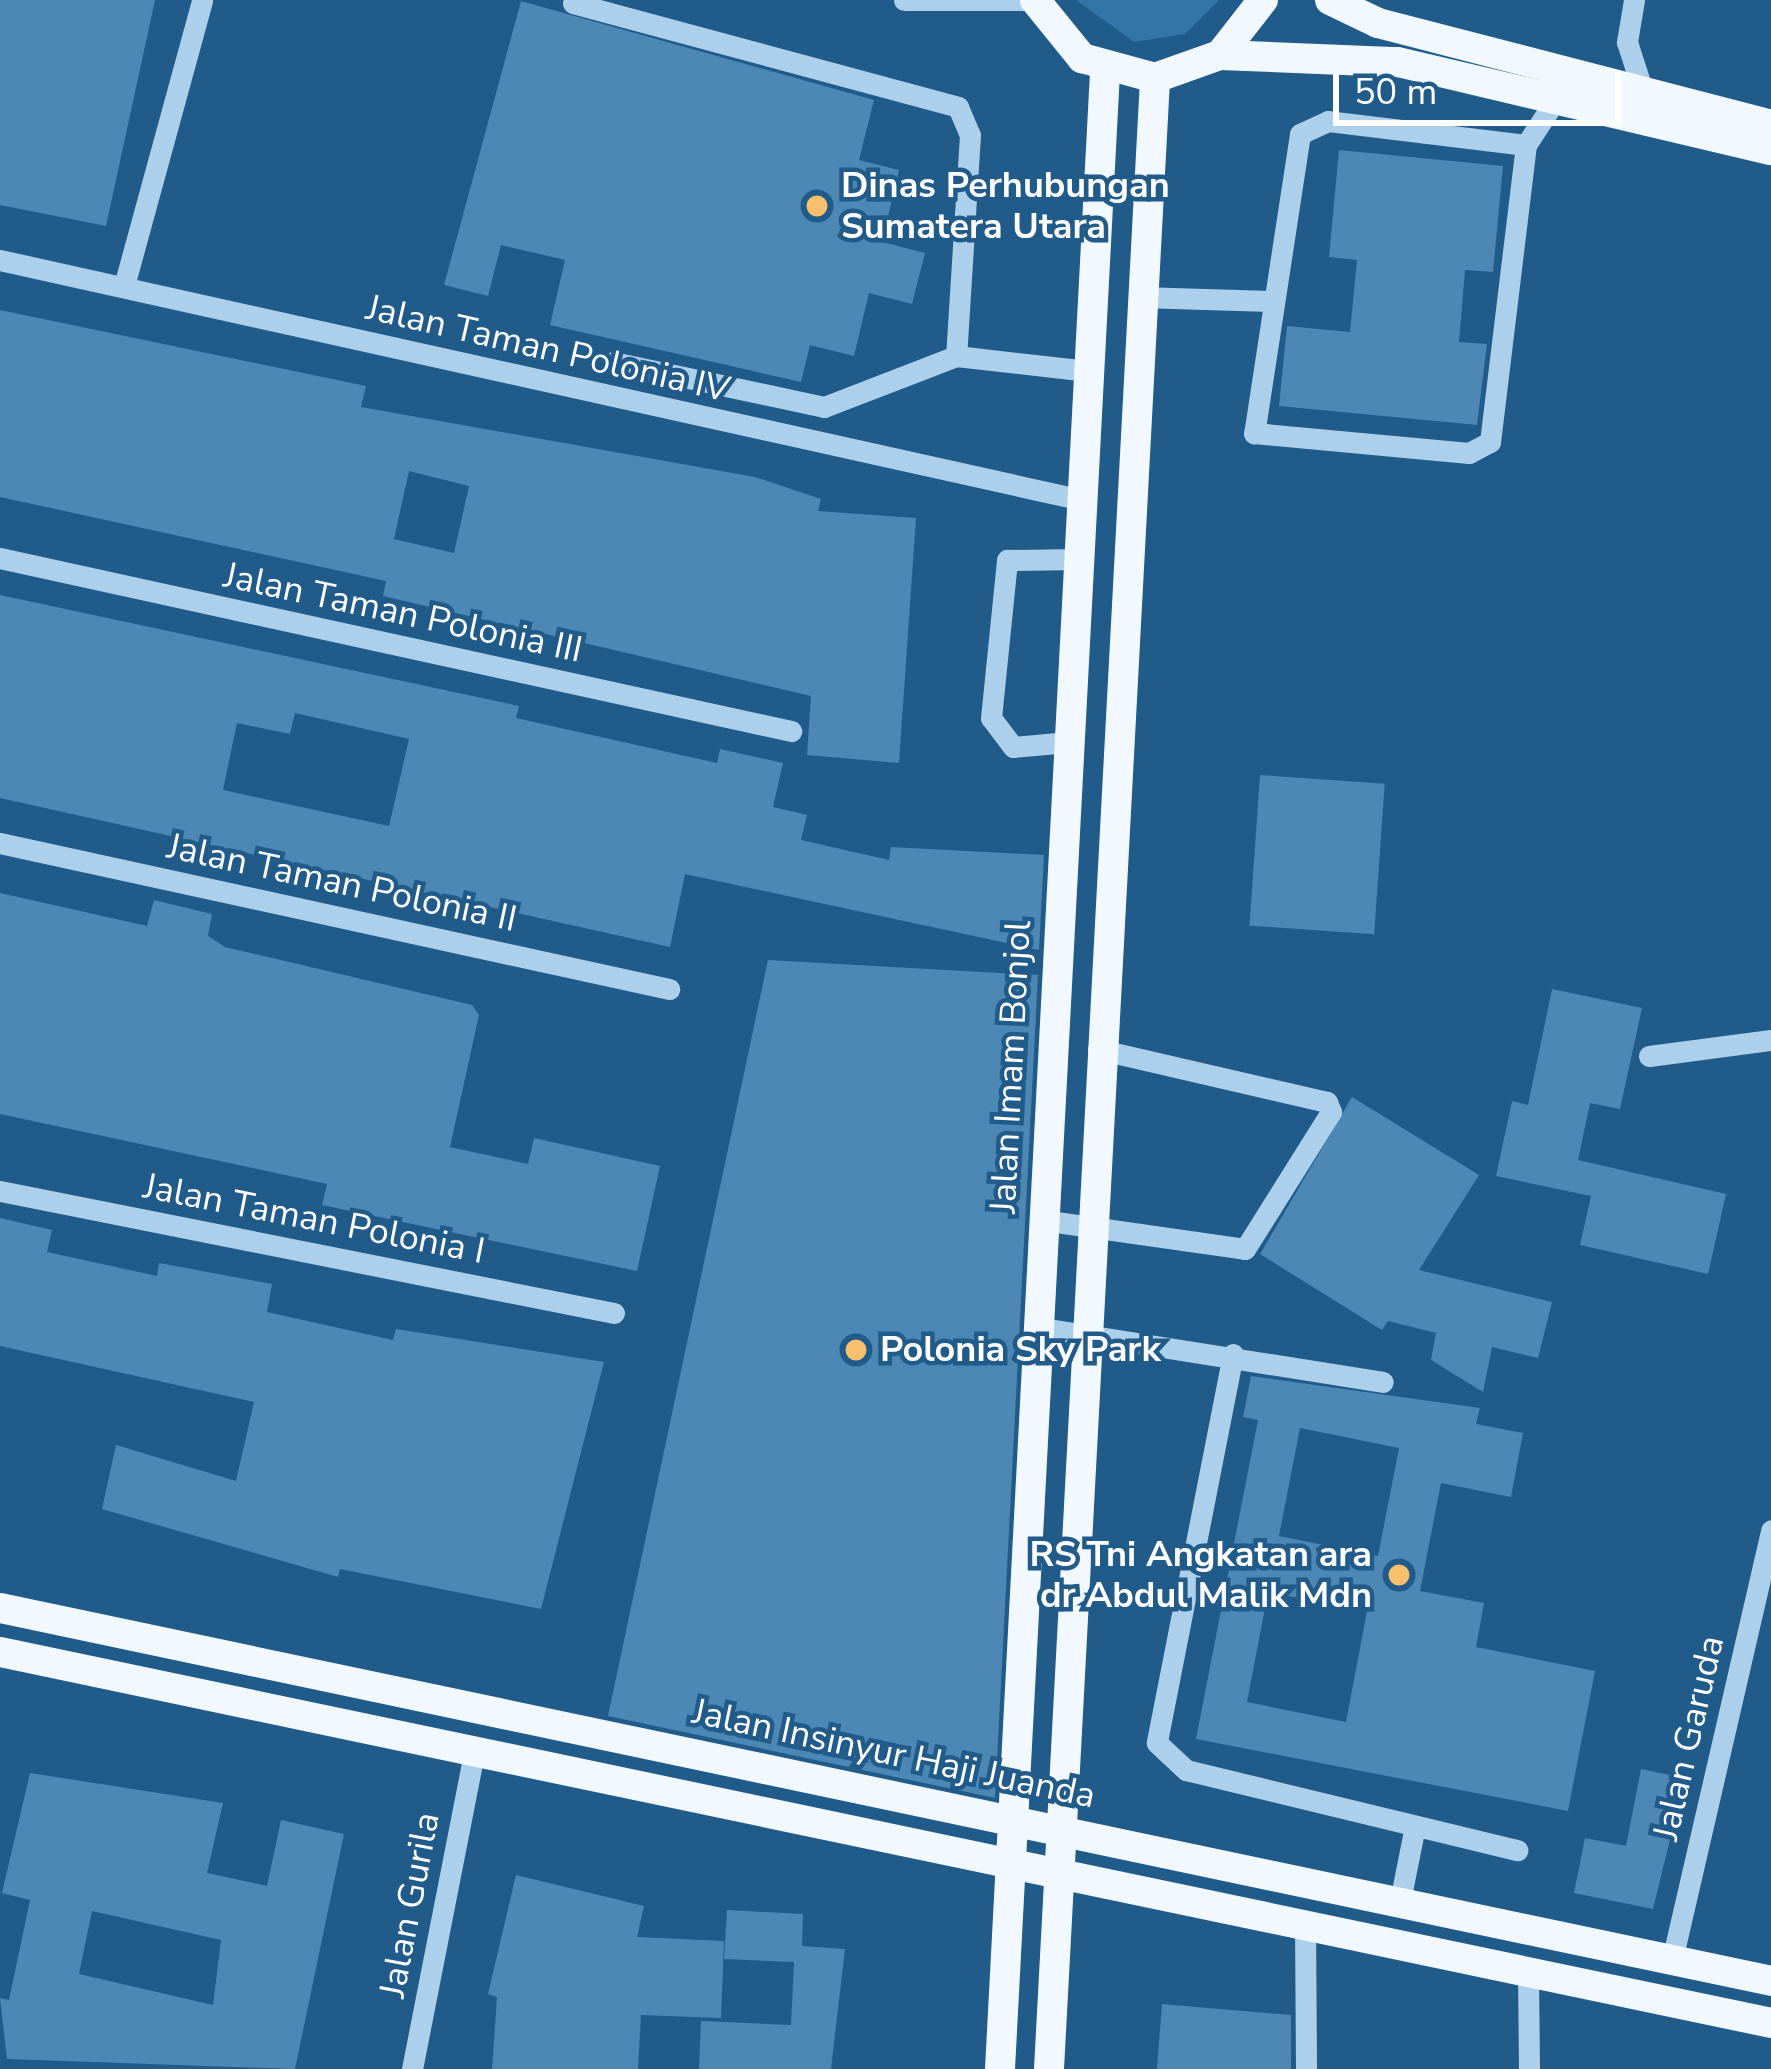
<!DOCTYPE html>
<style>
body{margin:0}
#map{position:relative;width:1771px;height:2069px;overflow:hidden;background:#205b8a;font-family:"Nunito Sans",sans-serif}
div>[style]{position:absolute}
.green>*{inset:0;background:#3475a8}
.building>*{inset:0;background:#4d87b4;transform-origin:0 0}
.minor>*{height:21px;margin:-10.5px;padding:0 10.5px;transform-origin:10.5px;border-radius:10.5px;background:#acd0eb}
.major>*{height:30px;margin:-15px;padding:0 15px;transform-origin:15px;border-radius:15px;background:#f1f8fe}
.dots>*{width:33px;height:33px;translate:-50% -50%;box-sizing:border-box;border:6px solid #205b8a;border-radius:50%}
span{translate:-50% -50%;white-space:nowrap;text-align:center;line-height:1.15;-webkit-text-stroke:9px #205b8a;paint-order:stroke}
.poi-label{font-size:36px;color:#fff;font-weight:700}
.left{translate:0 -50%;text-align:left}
.right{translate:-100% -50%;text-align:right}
.street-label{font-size:36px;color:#fff}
.scale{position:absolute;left:1333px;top:72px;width:288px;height:54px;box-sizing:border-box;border:6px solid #fff;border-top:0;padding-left:15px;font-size:36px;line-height:42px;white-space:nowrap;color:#fff;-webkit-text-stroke:9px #205b8a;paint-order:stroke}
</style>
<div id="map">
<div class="green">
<i style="clip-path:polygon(1076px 0,1219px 0,1185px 34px,1134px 42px)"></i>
</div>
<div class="building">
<i style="clip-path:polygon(0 0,155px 0,106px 226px,0 205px)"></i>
<i style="clip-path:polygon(521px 1px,874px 100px,859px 160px,899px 170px,882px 242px,925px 253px,912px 304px,869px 293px,854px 356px,810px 345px,801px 382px,550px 325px,565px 260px,501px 245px,488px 296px,444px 285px)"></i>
<i style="clip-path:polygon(1339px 150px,1503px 166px,1493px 272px,1465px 270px,1459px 342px,1487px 344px,1477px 425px,1279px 406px,1287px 326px,1350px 332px,1357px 260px,1329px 257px)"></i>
<i style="clip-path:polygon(evenodd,0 310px,366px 386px,361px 407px,755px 477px,821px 499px,818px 511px,916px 518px,899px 763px,807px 755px,811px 696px,383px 596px,386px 581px,0 497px,0 310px,409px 471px,469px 486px,454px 553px,394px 539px,409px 471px)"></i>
<i style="clip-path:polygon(evenodd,0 595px,519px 706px,516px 718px,717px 763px,720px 749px,783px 763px,773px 807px,807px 815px,801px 840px,889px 860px,891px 847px,1044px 855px,1039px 950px,685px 874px,670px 947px,0 798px,0 595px,295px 713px,409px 739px,389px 826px,223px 790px,237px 723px,290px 734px,295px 713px)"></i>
<i style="left:1260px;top:775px;width:125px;height:151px;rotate:4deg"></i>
<i style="clip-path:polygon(0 893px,147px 926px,154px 900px,212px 914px,208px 936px,225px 947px,472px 1005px,479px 1015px,450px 1147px,528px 1164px,534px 1138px,660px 1166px,637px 1271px,322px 1205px,327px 1184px,0 1114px)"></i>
<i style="clip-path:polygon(768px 960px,1038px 975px,995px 1798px,608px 1716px)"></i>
<i style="clip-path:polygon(1552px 989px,1642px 1008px,1620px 1109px,1590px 1103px,1578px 1160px,1726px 1194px,1708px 1274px,1580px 1245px,1591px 1196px,1496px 1176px,1512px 1101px,1528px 1105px)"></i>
<i style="clip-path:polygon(1352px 1097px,1479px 1175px,1419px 1270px,1552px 1302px,1538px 1358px,1492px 1347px,1483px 1392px,1431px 1360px,1436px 1333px,1388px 1321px,1382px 1330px,1260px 1254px)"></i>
<i style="clip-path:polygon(0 1218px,52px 1230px,47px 1252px,157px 1276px,159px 1263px,272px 1284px,267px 1312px,393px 1340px,396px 1329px,604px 1362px,541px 1609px,340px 1569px,338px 1577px,102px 1509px,116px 1445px,236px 1481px,254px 1402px,0 1346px)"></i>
<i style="clip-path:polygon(evenodd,1251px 1376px,1480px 1408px,1476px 1424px,1523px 1433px,1511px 1497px,1441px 1483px,1420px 1591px,1484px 1603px,1476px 1647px,1595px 1671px,1568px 1811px,1196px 1739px,1258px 1420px,1243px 1417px,1251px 1376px,1300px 1428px,1399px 1448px,1378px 1556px,1279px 1536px,1300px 1428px,1251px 1376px,1268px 1592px,1367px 1611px,1346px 1722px,1247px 1702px,1268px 1592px)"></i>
<i style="clip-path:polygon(1641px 1769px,1685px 1778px,1653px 1909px,1574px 1893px,1585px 1838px,1626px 1846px)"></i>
<i style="clip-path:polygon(evenodd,30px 1773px,223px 1803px,207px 1873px,267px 1886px,281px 1820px,344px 1834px,295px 2069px,7px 2059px,0 1998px,9px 2000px,30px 1900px,2px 1893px,30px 1773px,92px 1911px,221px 1940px,213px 2005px,79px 1974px,92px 1911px)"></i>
<i style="clip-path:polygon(516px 1875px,644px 1906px,637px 1937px,724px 1941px,721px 2018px,641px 2015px,638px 2069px,492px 2069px,497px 1997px,488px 1994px)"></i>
<i style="clip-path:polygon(727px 1910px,803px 1914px,802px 1946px,845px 1949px,831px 2069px,699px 2069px,701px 2021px,791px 2025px,794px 1962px,724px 1959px)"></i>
<i style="clip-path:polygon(1162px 2004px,1291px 2015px,1291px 2069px,1157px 2069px)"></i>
</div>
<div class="minor">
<i style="left:904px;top:0;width:129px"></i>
<i style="left:1634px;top:0;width:43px;rotate:99.5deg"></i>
<i style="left:1627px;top:42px;width:56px;rotate:72.2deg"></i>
<i style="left:573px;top:3px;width:399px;rotate:15.1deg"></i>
<i style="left:958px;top:107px;width:30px;rotate:67deg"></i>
<i style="left:970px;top:135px;width:221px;rotate:93.6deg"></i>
<i style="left:956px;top:356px;width:133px;rotate:6.5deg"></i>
<i style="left:1526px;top:145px;width:199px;rotate:-173.1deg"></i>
<i style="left:1328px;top:121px;width:31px;rotate:155deg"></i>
<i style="left:1300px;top:134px;width:303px;rotate:98.7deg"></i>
<i style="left:1254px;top:433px;width:216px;rotate:5.3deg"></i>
<i style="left:1469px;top:453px;width:24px;rotate:-28deg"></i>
<i style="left:1490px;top:442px;width:299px;rotate:-83.1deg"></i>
<i style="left:1526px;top:145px;width:51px;rotate:-56.9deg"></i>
<i style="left:0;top:260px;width:1109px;rotate:12.5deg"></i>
<i style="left:124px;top:286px;width:296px;rotate:-74.7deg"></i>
<i style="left:1140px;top:297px;width:130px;rotate:1.8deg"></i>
<i style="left:613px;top:362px;width:216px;rotate:12deg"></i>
<i style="left:824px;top:407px;width:142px;rotate:-21.1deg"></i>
<i style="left:0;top:558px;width:810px;rotate:12.34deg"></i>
<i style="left:1068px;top:742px;width:55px;rotate:174.8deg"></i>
<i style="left:1013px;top:747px;width:36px;rotate:-127deg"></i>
<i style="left:991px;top:718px;width:159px;rotate:-84.2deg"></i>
<i style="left:1007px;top:560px;width:72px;rotate:-0.8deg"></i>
<i style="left:0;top:843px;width:685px;rotate:12.31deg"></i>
<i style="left:1649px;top:1056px;width:123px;rotate:-7.5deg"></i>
<i style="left:0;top:1191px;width:626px;rotate:11.24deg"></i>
<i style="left:1042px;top:1220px;width:205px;rotate:8.1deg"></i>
<i style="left:1245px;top:1249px;width:162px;rotate:-57.9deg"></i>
<i style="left:1331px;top:1112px;width:11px;rotate:-112deg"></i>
<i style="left:1327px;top:1102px;width:235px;rotate:-167deg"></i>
<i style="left:1036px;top:1327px;width:351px;rotate:9deg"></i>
<i style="left:1233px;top:1354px;width:396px;rotate:101.1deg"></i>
<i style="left:1157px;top:1743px;width:40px;rotate:43deg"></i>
<i style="left:1186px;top:1770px;width:341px;rotate:13.6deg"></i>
<i style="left:1400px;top:1901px;width:76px;rotate:-78.7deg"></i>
<i style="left:1305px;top:1923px;width:146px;rotate:89.6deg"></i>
<i style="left:1672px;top:1960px;width:441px;rotate:-77deg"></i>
<i style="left:1528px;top:1973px;width:96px;rotate:89.4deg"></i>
<i style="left:412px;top:2069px;width:322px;rotate:-78.9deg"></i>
</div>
<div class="major">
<i style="left:1035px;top:0;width:75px;rotate:51deg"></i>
<i style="left:1082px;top:58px;width:76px;rotate:15.3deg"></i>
<i style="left:1155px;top:78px;width:69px;rotate:-19.5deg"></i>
<i style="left:1220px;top:55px;width:70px;rotate:-52deg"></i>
<i style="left:1330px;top:0;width:53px;rotate:25.6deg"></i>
<i style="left:1378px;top:23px;width:406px;rotate:14.5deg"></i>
<i style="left:1220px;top:55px;width:178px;rotate:2.3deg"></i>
<i style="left:1398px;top:62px;width:383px;rotate:13.3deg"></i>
<i style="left:0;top:1608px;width:1810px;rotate:11.89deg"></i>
<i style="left:0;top:1652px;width:1809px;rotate:11.83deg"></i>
<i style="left:1000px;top:2069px;width:2003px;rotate:-86.99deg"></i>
<i style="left:1049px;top:2069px;width:1994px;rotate:-86.95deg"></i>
</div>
<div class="dots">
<i style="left:817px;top:206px;background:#f8c06d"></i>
<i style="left:856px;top:1350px;background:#f8c06d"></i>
<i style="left:1399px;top:1575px;background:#f8c06d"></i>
</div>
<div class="poi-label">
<span class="left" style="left:841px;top:206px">Dinas Perhubungan<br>Sumatera Utara</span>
<span class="left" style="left:880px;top:1350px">Polonia Sky Park</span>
<span class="right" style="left:1372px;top:1575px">RS Tni Angkatan ara<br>dr Abdul Malik Mdn</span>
</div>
<div class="street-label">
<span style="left:548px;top:349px;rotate:13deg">Jalan Taman Polonia IV</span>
<span style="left:403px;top:613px;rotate:12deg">Jalan Taman Polonia III</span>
<span style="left:342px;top:883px;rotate:12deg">Jalan Taman Polonia II</span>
<span style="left:1011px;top:1067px;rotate:-87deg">Jalan Imam Bonjol</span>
<span style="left:314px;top:1219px;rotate:11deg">Jalan Taman Polonia I</span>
<span style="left:1689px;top:1738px;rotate:-77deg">Jalan Garuda</span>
<span style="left:894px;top:1754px;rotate:12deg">Jalan Insinyur Haji Juanda</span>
<span style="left:410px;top:1905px;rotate:-79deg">Jalan Gurila</span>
</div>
<div class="scale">50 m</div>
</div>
